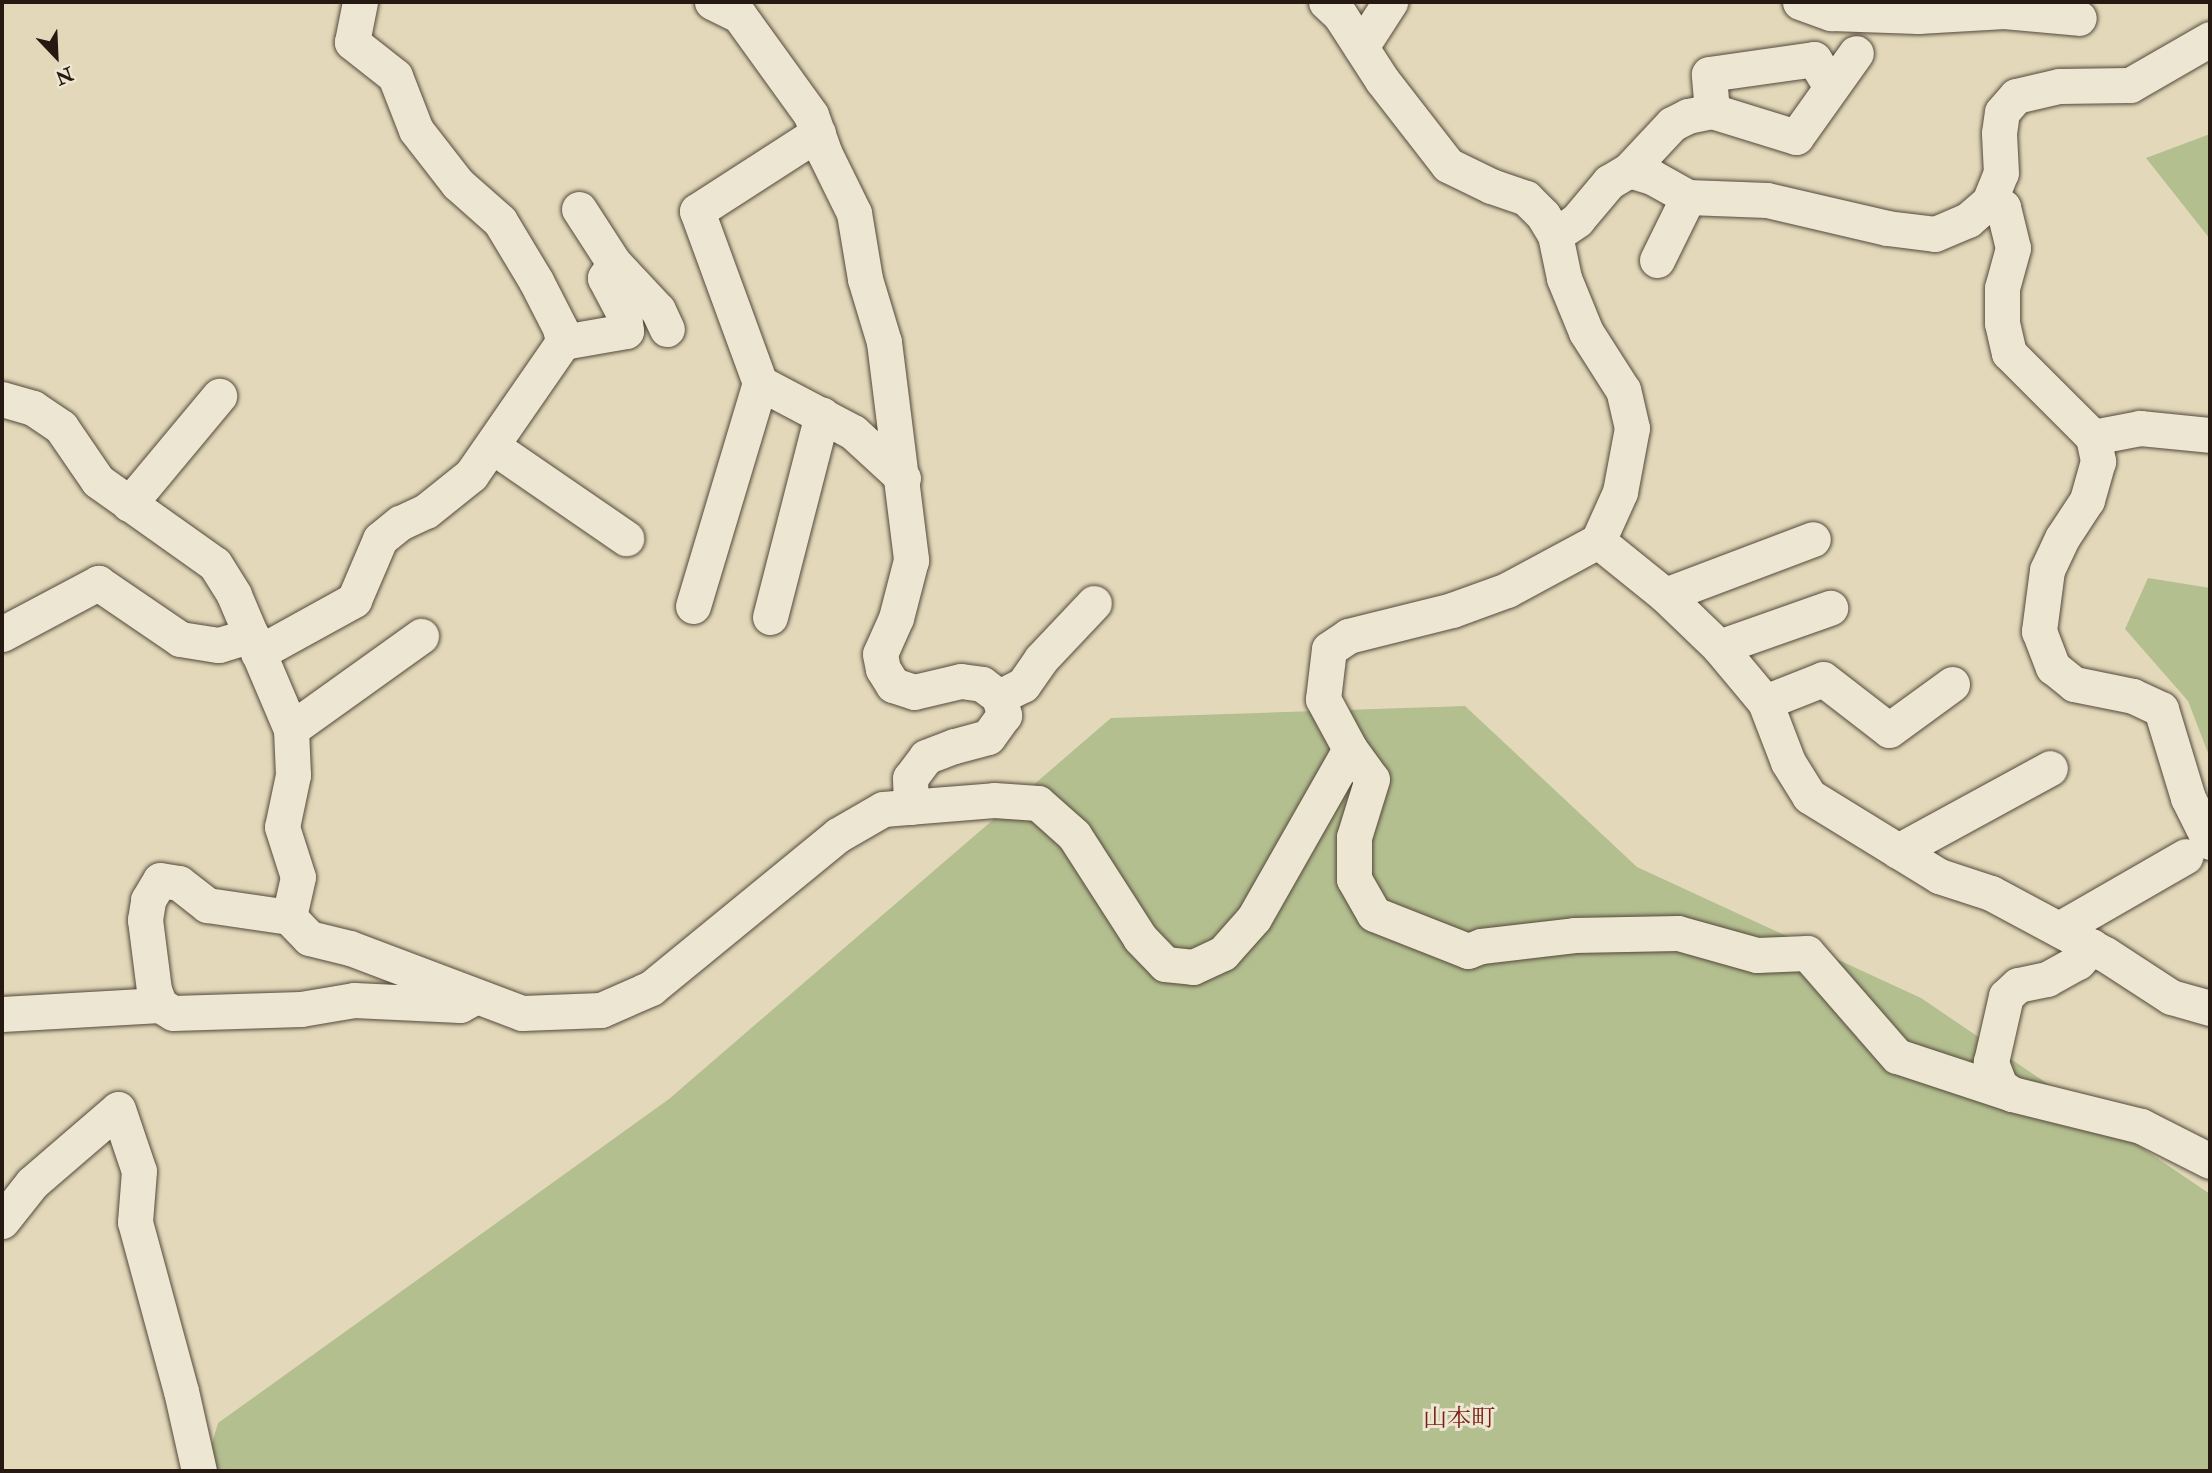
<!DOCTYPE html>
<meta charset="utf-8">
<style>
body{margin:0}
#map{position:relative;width:2212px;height:1473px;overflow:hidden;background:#e3d9ba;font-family:"IM FELL Double Pica","Noto Serif JP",serif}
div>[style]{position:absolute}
.green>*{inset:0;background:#b4bf90}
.roads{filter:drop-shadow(0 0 2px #54493b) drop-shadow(0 0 2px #54493b)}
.street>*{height:35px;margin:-17.5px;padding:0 17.5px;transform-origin:17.5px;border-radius:17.5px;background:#ede6d2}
span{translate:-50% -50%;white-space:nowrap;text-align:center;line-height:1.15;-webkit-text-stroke:6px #ede6d2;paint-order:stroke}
.neighbourhood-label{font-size:24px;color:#7a1f14}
.frame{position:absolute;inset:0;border:4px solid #251911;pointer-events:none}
.north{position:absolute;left:21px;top:21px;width:70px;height:70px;-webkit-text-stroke:5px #ede6d2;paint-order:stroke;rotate:157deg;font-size:19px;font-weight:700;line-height:28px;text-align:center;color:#251911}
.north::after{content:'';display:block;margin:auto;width:24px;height:32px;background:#251911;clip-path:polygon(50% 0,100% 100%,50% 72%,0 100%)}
</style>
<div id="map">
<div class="green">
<i style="clip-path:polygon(2210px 134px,2210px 239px,2146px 158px)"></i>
<i style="clip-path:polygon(2148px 578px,2210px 588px,2210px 758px,2188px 701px,2125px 629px)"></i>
<i style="clip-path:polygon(1465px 706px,1637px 867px,1921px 998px,2210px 1194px,2210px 1471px,204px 1471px,218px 1423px,669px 1099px,1111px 718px)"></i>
</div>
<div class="roads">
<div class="street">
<i style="left:712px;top:2px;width:30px;rotate:26deg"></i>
<i style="left:739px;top:15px;width:123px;rotate:54.2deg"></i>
<i style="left:811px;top:115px;width:41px;rotate:70.3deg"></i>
<i style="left:825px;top:154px;width:66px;rotate:63.8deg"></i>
<i style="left:854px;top:213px;width:67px;rotate:80.5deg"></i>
<i style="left:865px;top:279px;width:66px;rotate:73.2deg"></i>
<i style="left:884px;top:342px;width:220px;rotate:82.9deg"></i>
<i style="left:911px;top:560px;width:60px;rotate:104.5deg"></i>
<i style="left:896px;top:618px;width:39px;rotate:114deg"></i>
<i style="left:880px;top:654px;width:15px;rotate:79deg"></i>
<i style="left:883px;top:669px;width:19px;rotate:58deg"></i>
<i style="left:893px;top:685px;width:22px;rotate:18deg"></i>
<i style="left:914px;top:692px;width:48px;rotate:-13.2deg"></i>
<i style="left:961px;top:681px;width:21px;rotate:8deg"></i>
<i style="left:982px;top:684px;width:21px;rotate:37deg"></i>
<i style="left:999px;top:697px;width:19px;rotate:74deg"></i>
<i style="left:1004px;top:715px;width:27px;rotate:126deg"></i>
<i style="left:988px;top:737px;width:35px;rotate:165deg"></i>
<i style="left:954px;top:746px;width:30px;rotate:159deg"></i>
<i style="left:926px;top:757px;width:26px;rotate:127deg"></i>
<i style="left:910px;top:778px;width:29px;rotate:88deg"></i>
<i style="left:1800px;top:2px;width:33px;rotate:20deg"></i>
<i style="left:1831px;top:13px;width:87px;rotate:2deg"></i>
<i style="left:1918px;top:16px;width:86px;rotate:-3.3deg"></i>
<i style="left:2004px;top:11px;width:75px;rotate:5.3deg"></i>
<i style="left:1361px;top:47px;width:54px;rotate:-57.2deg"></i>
<i style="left:1712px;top:111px;width:37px;rotate:-95deg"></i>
<i style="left:1709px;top:74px;width:106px;rotate:-8.1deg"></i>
<i style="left:1814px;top:59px;width:33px;rotate:59deg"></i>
<i style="left:818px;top:133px;width:144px;rotate:147.2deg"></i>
<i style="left:697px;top:211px;width:183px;rotate:69.9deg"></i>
<i style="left:760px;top:383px;width:105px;rotate:27.8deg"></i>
<i style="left:853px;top:432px;width:68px;rotate:42.6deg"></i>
<i style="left:1629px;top:170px;width:63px;rotate:-46.9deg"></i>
<i style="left:1672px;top:124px;width:18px;rotate:-27deg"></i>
<i style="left:1688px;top:116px;width:25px;rotate:-12deg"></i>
<i style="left:1712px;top:111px;width:88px;rotate:17.2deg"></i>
<i style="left:1796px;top:137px;width:103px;rotate:-54.5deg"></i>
<i style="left:1989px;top:202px;width:15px;rotate:20deg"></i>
<i style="left:2003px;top:207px;width:42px;rotate:76.3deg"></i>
<i style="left:2013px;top:248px;width:41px;rotate:105.4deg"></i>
<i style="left:2002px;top:288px;width:35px;rotate:90deg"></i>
<i style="left:2002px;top:323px;width:31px;rotate:77deg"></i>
<i style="left:2009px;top:353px;width:119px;rotate:45deg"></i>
<i style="left:2093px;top:437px;width:25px;rotate:78deg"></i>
<i style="left:2098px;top:461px;width:41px;rotate:105.8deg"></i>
<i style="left:2087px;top:500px;width:45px;rotate:123.3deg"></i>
<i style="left:2062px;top:538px;width:35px;rotate:115deg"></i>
<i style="left:2047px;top:570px;width:62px;rotate:97.5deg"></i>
<i style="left:2039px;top:631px;width:39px;rotate:69deg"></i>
<i style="left:2053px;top:667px;width:27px;rotate:39deg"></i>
<i style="left:2074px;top:684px;width:60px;rotate:11.5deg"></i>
<i style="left:2133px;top:696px;width:31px;rotate:25deg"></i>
<i style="left:2161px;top:709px;width:93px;rotate:73.1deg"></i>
<i style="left:2188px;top:798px;width:49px;rotate:63.4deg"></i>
<i style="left:579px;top:209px;width:64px;rotate:57.1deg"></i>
<i style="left:614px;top:263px;width:64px;rotate:46.9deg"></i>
<i style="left:658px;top:310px;width:21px;rotate:65deg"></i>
<i style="left:1555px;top:235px;width:27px;rotate:-34deg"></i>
<i style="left:1577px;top:220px;width:50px;rotate:-49.9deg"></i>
<i style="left:1609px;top:182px;width:23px;rotate:-31deg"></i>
<i style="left:1629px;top:170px;width:24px;rotate:17deg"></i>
<i style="left:1652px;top:177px;width:41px;rotate:29.1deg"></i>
<i style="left:1688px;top:197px;width:79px;rotate:2.2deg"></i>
<i style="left:1767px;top:200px;width:123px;rotate:13.1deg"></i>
<i style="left:1887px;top:228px;width:48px;rotate:7.1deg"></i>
<i style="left:1935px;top:234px;width:36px;rotate:-23deg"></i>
<i style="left:1968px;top:220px;width:28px;rotate:-41deg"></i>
<i style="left:1989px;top:202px;width:31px;rotate:-68deg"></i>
<i style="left:2001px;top:173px;width:40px;rotate:-92.9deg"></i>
<i style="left:1999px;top:133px;width:21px;rotate:-82deg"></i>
<i style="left:2002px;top:112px;width:21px;rotate:-49deg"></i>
<i style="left:2016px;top:96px;width:44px;rotate:-13.1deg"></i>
<i style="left:2059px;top:86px;width:71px;rotate:-0.8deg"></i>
<i style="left:2130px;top:85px;width:92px;rotate:-29.9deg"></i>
<i style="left:1657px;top:260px;width:70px;rotate:-63.8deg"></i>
<i style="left:563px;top:342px;width:64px;rotate:-9.9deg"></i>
<i style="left:626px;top:331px;width:17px;rotate:-97deg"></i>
<i style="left:624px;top:314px;width:41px;rotate:-117.8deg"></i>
<i style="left:605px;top:278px;width:17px;rotate:-59deg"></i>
<i style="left:2px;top:399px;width:32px;rotate:16deg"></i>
<i style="left:33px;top:408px;width:34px;rotate:34deg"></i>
<i style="left:61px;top:427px;width:65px;rotate:55.6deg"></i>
<i style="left:98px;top:481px;width:143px;rotate:35.4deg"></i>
<i style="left:215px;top:564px;width:36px;rotate:58deg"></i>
<i style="left:234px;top:595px;width:146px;rotate:67deg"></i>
<i style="left:291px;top:729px;width:46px;rotate:87.5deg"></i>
<i style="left:293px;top:775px;width:53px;rotate:101.9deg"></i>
<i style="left:282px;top:827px;width:52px;rotate:72.3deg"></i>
<i style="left:298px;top:877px;width:41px;rotate:102.7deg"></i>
<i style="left:2093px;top:437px;width:48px;rotate:-10.8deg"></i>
<i style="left:2140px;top:428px;width:70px;rotate:5.7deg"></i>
<i style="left:492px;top:446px;width:163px;rotate:34.5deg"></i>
<i style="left:129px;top:504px;width:141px;rotate:-50.2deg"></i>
<i style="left:1598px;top:541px;width:86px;rotate:38.9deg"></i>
<i style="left:1665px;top:595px;width:75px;rotate:43.9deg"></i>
<i style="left:1719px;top:647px;width:72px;rotate:50.1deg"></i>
<i style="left:1765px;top:702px;width:64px;rotate:69deg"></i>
<i style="left:1788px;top:762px;width:40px;rotate:58deg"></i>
<i style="left:1809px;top:796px;width:153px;rotate:31.6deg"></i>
<i style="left:1939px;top:876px;width:55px;rotate:18.1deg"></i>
<i style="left:1991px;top:893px;width:129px;rotate:28.2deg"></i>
<i style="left:2105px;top:954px;width:79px;rotate:33.1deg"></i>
<i style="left:2171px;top:997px;width:41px;rotate:15.8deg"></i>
<i style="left:1665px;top:595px;width:158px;rotate:-20.7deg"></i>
<i style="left:693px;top:606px;width:233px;rotate:-73.3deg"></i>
<i style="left:770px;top:617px;width:209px;rotate:-75.6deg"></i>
<i style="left:2px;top:634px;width:109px;rotate:-28deg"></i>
<i style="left:98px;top:583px;width:99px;rotate:34.3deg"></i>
<i style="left:180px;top:639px;width:39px;rotate:9deg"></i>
<i style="left:219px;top:645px;width:34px;rotate:-17deg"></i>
<i style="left:1719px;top:647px;width:118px;rotate:-19.4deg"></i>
<i style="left:258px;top:653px;width:110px;rotate:-28.9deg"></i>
<i style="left:354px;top:600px;width:66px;rotate:-66.9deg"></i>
<i style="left:380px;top:539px;width:26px;rotate:-39deg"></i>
<i style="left:400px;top:523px;width:29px;rotate:-25deg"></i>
<i style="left:426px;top:511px;width:58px;rotate:-38.7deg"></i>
<i style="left:471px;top:475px;width:162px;rotate:-55.3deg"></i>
<i style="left:563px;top:342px;width:14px;rotate:-102deg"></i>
<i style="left:560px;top:328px;width:53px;rotate:-117.1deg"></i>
<i style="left:536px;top:281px;width:70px;rotate:-121deg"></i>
<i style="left:500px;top:221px;width:56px;rotate:-138.6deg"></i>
<i style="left:458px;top:184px;width:68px;rotate:-127.9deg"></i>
<i style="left:416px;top:130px;width:58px;rotate:-111.3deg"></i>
<i style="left:395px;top:76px;width:55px;rotate:-141.7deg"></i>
<i style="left:352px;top:42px;width:41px;rotate:-78.7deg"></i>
<i style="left:999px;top:697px;width:27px;rotate:-27deg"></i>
<i style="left:1023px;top:685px;width:32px;rotate:-55deg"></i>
<i style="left:1041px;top:659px;width:77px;rotate:-46.6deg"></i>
<i style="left:1765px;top:702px;width:62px;rotate:-21.6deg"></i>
<i style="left:1823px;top:679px;width:83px;rotate:37.7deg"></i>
<i style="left:1889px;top:730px;width:78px;rotate:-36.1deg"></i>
<i style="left:291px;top:729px;width:160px;rotate:-35.6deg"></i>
<i style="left:1350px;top:749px;width:37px;rotate:54deg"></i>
<i style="left:1372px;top:779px;width:61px;rotate:107.2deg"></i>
<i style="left:1354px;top:837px;width:42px;rotate:90deg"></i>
<i style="left:1354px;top:879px;width:40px;rotate:60.3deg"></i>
<i style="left:1374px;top:914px;width:101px;rotate:21.5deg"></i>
<i style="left:1468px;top:951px;width:14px;rotate:-21deg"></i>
<i style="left:1481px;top:946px;width:94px;rotate:-6.7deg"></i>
<i style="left:1574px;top:935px;width:104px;rotate:-1.1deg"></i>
<i style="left:1678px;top:933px;width:82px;rotate:15.6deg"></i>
<i style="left:1757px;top:955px;width:50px;rotate:-2.3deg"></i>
<i style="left:1807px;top:953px;width:137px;rotate:48.9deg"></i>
<i style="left:1897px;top:1056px;width:121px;rotate:18.3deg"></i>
<i style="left:2012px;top:1094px;width:133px;rotate:13.9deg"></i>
<i style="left:2141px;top:1126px;width:77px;rotate:26.9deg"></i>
<i style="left:1898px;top:851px;width:173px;rotate:-28.6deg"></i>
<i style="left:2059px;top:929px;width:146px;rotate:-29.9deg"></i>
<i style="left:160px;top:1005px;width:16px;rotate:-112deg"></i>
<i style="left:154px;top:990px;width:71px;rotate:-97.3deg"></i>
<i style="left:145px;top:920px;width:20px;rotate:-81deg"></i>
<i style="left:148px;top:900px;width:23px;rotate:-59deg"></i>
<i style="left:160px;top:880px;width:19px;rotate:9deg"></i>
<i style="left:179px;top:883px;width:36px;rotate:38deg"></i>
<i style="left:207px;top:905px;width:83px;rotate:8.3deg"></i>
<i style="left:289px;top:917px;width:29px;rotate:46deg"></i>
<i style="left:309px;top:938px;width:42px;rotate:13.7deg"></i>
<i style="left:350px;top:948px;width:184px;rotate:20.7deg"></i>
<i style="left:522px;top:1013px;width:79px;rotate:-2.2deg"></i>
<i style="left:601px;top:1010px;width:55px;rotate:-23.7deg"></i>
<i style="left:651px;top:988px;width:242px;rotate:-39.3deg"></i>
<i style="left:838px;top:835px;width:52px;rotate:-30deg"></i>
<i style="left:883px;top:809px;width:111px;rotate:-4.6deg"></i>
<i style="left:994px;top:800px;width:44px;rotate:3.9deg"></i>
<i style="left:1038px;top:803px;width:48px;rotate:41.6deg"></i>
<i style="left:1074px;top:835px;width:122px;rotate:57.3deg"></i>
<i style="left:1140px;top:938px;width:36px;rotate:46deg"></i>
<i style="left:1165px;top:964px;width:28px;rotate:6deg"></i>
<i style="left:1193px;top:967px;width:33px;rotate:-25deg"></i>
<i style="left:1223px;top:953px;width:47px;rotate:-48.5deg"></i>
<i style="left:1254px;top:918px;width:194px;rotate:-60.4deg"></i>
<i style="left:1350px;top:749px;width:57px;rotate:-118.4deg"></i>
<i style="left:1323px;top:699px;width:50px;rotate:-83.2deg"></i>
<i style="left:1329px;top:649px;width:23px;rotate:-34deg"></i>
<i style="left:1348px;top:636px;width:107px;rotate:-14deg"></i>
<i style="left:1452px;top:610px;width:59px;rotate:-20deg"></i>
<i style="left:1507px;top:590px;width:103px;rotate:-28.3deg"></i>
<i style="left:1598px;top:541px;width:54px;rotate:-65.8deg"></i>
<i style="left:1620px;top:492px;width:65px;rotate:-79.4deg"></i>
<i style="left:1632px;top:428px;width:39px;rotate:-103deg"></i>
<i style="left:1623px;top:390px;width:69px;rotate:-122.5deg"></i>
<i style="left:1586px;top:332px;width:58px;rotate:-112.2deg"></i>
<i style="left:1564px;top:278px;width:44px;rotate:-101.8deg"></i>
<i style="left:1555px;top:235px;width:23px;rotate:-121deg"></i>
<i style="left:1543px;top:215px;width:24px;rotate:-135deg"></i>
<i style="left:1526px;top:198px;width:37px;rotate:-161deg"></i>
<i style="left:1491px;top:186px;width:48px;rotate:-154deg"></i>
<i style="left:1448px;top:165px;width:108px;rotate:-127.8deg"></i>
<i style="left:1382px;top:80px;width:77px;rotate:-122.9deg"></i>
<i style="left:1340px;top:15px;width:19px;rotate:-137deg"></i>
<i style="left:2px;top:1014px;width:158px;rotate:-3.3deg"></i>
<i style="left:160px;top:1005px;width:15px;rotate:32deg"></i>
<i style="left:173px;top:1013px;width:128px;rotate:-1.8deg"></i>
<i style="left:301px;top:1009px;width:54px;rotate:-9.6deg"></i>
<i style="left:354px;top:1000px;width:106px;rotate:2.7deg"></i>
<i style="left:460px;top:1005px;width:10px;rotate:-29deg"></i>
<i style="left:2012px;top:1094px;width:14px;rotate:-146deg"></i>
<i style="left:2000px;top:1086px;width:26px;rotate:-111deg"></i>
<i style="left:1991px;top:1062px;width:68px;rotate:-77.2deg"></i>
<i style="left:2006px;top:996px;width:16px;rotate:-43deg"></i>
<i style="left:2018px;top:985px;width:30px;rotate:-12deg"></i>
<i style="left:2047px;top:979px;width:35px;rotate:-29deg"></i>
<i style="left:2078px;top:962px;width:21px;rotate:-49deg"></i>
<i style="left:2px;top:1221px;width:48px;rotate:-51.7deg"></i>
<i style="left:32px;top:1183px;width:113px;rotate:-40.7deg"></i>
<i style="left:118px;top:1109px;width:65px;rotate:71.3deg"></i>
<i style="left:139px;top:1171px;width:51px;rotate:94.5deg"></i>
<i style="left:135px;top:1222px;width:175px;rotate:74.8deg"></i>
<i style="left:181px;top:1391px;width:82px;rotate:77.3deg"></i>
</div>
</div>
<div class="neighbourhood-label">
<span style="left:1459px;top:1419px">山本町</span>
</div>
<div class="frame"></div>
<div class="north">N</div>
</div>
